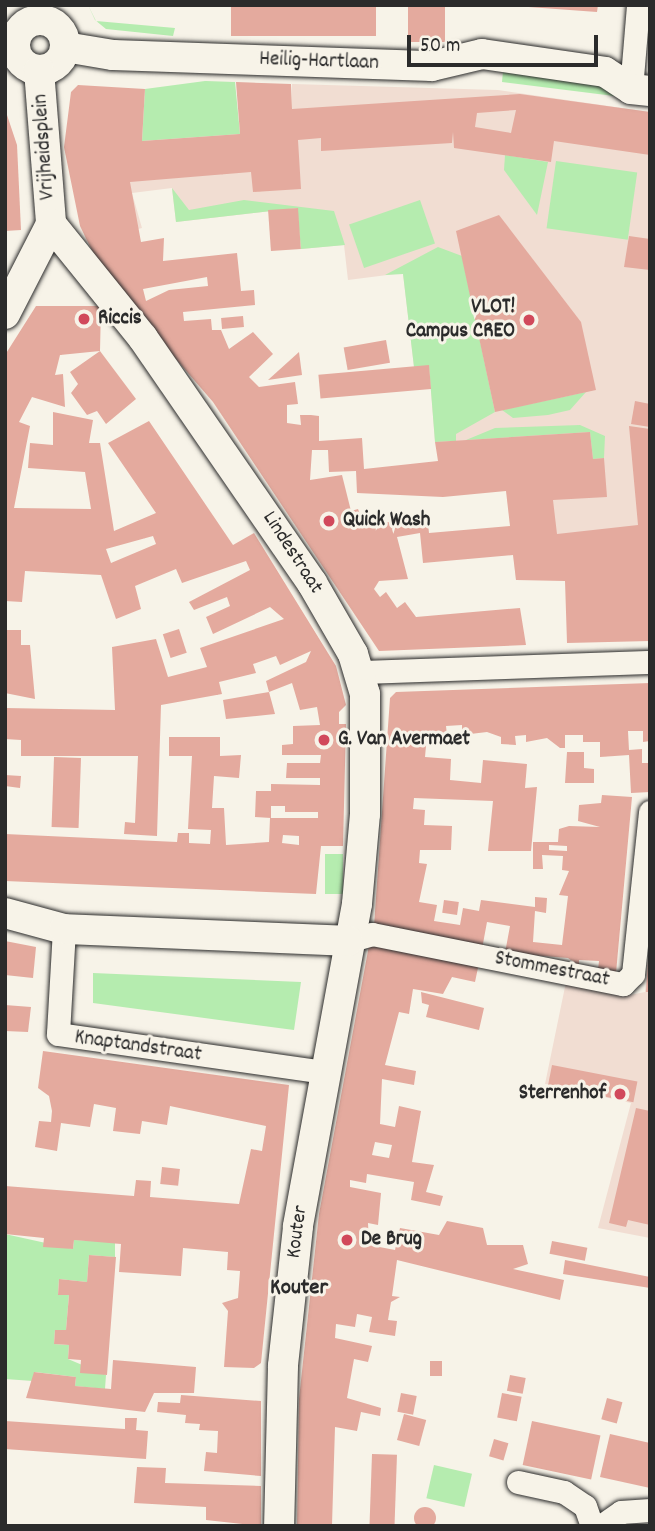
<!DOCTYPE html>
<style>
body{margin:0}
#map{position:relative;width:655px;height:1531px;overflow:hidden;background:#f7f3e8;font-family:Dekko,sans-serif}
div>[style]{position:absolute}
.built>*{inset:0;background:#f1ddd2}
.green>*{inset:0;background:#b5ecaf;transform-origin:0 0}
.building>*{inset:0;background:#e4aa9e;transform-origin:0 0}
.round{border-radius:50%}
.roads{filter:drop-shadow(0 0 2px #2b2b2b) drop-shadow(0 0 2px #2b2b2b)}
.minor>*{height:23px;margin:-11.5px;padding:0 11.5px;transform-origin:11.5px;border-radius:11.5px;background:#f7f3e8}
.tertiary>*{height:30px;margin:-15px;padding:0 15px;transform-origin:15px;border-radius:15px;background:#f7f3e8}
.tertiary>.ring{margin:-15px;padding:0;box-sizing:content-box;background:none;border:30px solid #f7f3e8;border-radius:50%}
.dots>*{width:19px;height:19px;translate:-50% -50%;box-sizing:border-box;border:4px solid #f7f3e8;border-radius:50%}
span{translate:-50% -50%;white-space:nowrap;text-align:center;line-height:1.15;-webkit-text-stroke:6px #f7f3e8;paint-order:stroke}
.street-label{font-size:21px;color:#2b2b2b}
.poi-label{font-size:21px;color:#2b2b2b;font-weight:700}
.right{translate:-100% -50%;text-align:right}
.left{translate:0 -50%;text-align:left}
.neighbourhood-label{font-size:23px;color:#2b2b2b;font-weight:700}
.frame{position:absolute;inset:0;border:7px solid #2b2b2b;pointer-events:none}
.scale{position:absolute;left:407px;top:35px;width:191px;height:32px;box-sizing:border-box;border:4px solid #2b2b2b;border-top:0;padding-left:9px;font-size:21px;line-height:24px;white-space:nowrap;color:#2b2b2b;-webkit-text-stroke:5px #f7f3e8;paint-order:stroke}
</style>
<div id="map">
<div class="built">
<i style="clip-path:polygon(292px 84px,498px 90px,650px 112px,650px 603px,646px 573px,516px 580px,501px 439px,435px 442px,429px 366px,414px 367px,403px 273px,348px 280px,344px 245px,301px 249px,298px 208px,176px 222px,172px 188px,132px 193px,142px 228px,86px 242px,64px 147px,240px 134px,292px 109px)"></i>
<i style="clip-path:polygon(650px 935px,650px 1238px,598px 1228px,631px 1103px,545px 1084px,566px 982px,630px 995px,645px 992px)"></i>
</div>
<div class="green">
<i style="clip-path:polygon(88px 5px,96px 21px,175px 28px,173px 36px,106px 29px,95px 20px)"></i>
<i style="clip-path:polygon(503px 71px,600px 86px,622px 97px,502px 82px)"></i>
<i style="clip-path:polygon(205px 81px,235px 82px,240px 134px,142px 141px,145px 89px)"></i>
<i style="clip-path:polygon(505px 155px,548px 162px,537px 215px,504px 170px)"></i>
<i style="left:556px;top:161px;width:82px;height:68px;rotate:8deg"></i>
<i style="clip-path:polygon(172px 188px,189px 210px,244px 200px,334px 211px,345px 245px,301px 249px,297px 208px,176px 222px)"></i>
<i style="left:420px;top:200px;width:46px;height:75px;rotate:71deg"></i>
<i style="clip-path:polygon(438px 247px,462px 256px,495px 412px,456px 434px,456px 441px,435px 442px,429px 366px,414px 367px,403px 274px,385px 275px)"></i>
<i style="clip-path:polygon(586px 392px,570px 410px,548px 415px,513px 418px,502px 410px)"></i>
<i style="clip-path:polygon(580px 425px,605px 436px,604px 458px,593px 459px,590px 432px,466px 440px,495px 428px)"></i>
<i style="left:325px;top:854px;width:18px;height:40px"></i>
<i style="clip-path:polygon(93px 973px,301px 982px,294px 1030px,93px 1003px)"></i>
<i style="clip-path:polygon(5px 1234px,73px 1249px,74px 1240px,115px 1242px,115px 1257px,89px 1255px,87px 1282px,59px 1279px,58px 1294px,69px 1295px,66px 1330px,55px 1330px,54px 1344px,69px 1345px,68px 1359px,106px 1375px,105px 1389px,75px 1386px,76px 1377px,35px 1372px,33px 1381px,5px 1379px)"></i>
<i style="left:434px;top:1465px;width:39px;height:34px;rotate:13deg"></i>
</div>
<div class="building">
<i style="left:231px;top:5px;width:145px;height:31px"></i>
<i style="left:408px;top:5px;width:37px;height:37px"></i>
<i style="clip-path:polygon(500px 5px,598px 5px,597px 12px)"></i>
<i style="clip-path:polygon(evenodd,236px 82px,291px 84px,292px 109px,520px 94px,650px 112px,650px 155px,554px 141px,551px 162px,454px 148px,453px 132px,452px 143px,321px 151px,321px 138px,298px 140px,301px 189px,253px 192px,251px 172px,130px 182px,141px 242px,164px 238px,163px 261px,237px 253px,241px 291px,254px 290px,255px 305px,183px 312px,184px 321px,211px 319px,212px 330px,221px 330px,229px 349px,253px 332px,273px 354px,249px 377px,259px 387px,295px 382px,298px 404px,287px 405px,287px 423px,301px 425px,300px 415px,311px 415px,319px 416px,319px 441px,362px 438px,364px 469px,438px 461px,435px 442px,590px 432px,593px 459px,604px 458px,607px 497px,553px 500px,557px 534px,638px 525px,629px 426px,650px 429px,650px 641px,567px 643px,565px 581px,516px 580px,513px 555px,423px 563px,420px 533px,397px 537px,408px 579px,379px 581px,374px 589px,380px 597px,386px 592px,397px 608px,405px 602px,416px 617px,520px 608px,526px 645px,379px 651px,213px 402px,105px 277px,80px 226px,64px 147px,71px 92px,78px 85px,145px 89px,142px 141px,240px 134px,236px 82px,516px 110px,511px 133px,475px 127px,477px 113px,516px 110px,236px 82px,207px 277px,208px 286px,169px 290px,146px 301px,143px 289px,207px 277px,236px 82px,312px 450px,328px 450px,329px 472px,356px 471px,357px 493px,443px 497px,506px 491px,510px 526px,429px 533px,427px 514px,365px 527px,358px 509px,351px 511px,342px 475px,310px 480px,312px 450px)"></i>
<i style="clip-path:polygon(5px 109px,17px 145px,21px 230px,5px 231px)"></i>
<i style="left:298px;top:208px;width:41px;height:30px;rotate:86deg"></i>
<i style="clip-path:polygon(499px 215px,581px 322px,596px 390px,495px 412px,456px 231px)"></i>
<i style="clip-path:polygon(629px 236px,650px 239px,650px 270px,624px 267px)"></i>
<i style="clip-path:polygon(evenodd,36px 306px,101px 306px,100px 351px,60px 355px,55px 375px,63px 374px,65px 407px,32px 397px,19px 422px,30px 426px,14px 508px,91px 509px,85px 472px,28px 468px,30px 443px,53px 445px,53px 412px,93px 420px,89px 443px,100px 443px,114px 531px,156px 513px,108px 443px,149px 421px,233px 545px,254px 533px,336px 666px,346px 705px,339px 712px,339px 724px,346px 724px,343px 846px,321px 846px,316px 894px,5px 881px,5px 834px,177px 842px,178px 833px,189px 833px,189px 843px,210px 844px,211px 830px,188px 829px,192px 756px,169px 756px,169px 737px,220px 737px,220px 756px,241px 755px,239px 778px,214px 776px,212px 808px,224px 808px,226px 845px,269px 842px,270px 818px,318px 818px,318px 812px,285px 812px,285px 806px,271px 806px,271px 818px,255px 817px,256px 791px,271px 791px,271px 784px,320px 785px,320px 778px,286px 778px,287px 763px,320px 763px,321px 755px,282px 755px,282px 745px,293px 744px,293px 726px,320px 725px,317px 707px,300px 710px,292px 683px,269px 692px,266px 681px,306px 662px,311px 651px,280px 665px,276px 656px,253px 664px,256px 673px,219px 682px,222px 694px,161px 705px,157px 836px,124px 834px,125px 822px,135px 823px,138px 756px,21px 756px,21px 740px,5px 739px,5px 708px,115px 710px,112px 647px,156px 639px,168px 677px,207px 667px,200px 648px,284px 619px,270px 607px,213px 634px,206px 617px,230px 606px,227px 597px,194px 610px,189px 602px,250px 570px,246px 561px,182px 583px,176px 569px,135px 586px,141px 609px,116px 619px,101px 575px,25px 571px,22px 602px,5px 601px,5px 355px,36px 306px,153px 536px,156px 544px,111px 563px,106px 549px,153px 536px,36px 306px,283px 835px,299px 836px,299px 845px,282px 843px,283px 835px)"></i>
<i style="left:243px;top:316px;width:11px;height:22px;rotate:85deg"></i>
<i style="left:386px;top:340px;width:23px;height:43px;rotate:80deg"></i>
<i style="clip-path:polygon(100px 351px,136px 399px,106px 424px,97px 411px,87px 415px,71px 393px,78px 384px,70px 372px)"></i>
<i style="clip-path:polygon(299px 352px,302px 375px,268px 380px)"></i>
<i style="left:429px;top:365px;width:24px;height:111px;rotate:85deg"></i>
<i style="clip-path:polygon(635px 401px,650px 404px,650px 427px,631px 424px)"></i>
<i style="left:179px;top:629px;width:25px;height:17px;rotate:72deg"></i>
<i style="clip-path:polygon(5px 630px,21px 630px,21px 645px,30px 645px,35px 699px,5px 693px)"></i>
<i style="clip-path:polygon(evenodd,650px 683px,650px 741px,643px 742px,643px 731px,628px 731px,629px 750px,642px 749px,642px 763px,650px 763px,650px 792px,631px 793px,629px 755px,600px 757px,600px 742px,583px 742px,583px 735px,565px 735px,565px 748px,560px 748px,547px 738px,526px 742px,526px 735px,515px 736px,516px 745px,501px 744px,501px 737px,487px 732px,462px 735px,462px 725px,446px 726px,447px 735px,427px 735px,425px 757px,451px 759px,450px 780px,481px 783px,483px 760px,527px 764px,525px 788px,537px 787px,531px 851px,488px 851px,493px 801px,414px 798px,413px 809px,425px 810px,424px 825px,452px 826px,451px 850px,420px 850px,419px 863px,427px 864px,419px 902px,437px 905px,434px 921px,460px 925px,463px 908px,479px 911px,481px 900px,535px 907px,535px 897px,547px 898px,546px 913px,535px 911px,533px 942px,562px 945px,568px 896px,559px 895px,569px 871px,562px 870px,563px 856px,542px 855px,543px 869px,533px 869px,533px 842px,558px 842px,559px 829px,569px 826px,600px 827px,578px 821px,579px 805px,601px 803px,602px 795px,632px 797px,616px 973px,598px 970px,599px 961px,579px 960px,579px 966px,568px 958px,505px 953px,510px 926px,487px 922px,482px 949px,374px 926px,390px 698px,396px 692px,650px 683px,549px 845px,567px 846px,567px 851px,549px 850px,549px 845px)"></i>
<i style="clip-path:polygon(269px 692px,275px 714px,226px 719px,223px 700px)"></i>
<i style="clip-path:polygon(567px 752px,584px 752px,584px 768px,594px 769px,594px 783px,565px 783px)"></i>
<i style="left:81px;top:758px;width:70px;height:27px;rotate:92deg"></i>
<i style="clip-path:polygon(5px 775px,21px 776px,20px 788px,5px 786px)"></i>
<i style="left:444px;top:900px;width:15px;height:13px;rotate:8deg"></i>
<i style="clip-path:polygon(evenodd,370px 940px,479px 963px,475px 982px,452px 977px,443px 994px,413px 989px,409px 1014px,399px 1012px,385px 1065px,416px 1071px,414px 1085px,382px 1079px,380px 1124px,395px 1127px,399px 1106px,421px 1111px,412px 1162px,434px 1165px,426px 1192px,443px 1196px,440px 1206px,411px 1200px,414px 1182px,367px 1174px,366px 1183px,350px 1180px,350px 1187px,381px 1193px,378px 1225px,368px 1223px,369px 1245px,395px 1250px,400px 1228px,439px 1235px,447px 1221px,483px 1228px,487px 1245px,523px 1245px,528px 1264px,513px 1269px,564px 1280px,560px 1300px,397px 1260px,392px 1296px,400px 1297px,391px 1302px,388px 1320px,397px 1321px,395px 1336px,369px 1332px,372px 1317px,357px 1314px,355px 1327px,336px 1324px,335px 1338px,372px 1346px,368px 1362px,354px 1359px,347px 1398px,381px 1408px,380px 1416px,361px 1412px,357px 1431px,335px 1427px,332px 1525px,297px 1526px,299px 1399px,319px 1214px,370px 940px,375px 1142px,392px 1145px,389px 1158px,372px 1155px,375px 1142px)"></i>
<i style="clip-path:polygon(5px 941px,36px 947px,33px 978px,5px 975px)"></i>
<i style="clip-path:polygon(648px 962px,650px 962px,650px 992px,646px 992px)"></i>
<i style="clip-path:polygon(421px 992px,484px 1008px,479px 1030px,426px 1017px,429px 1005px,422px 1003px)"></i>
<i style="clip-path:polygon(5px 1005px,31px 1007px,28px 1032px,5px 1031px)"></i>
<i style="clip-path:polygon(43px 1051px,289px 1085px,261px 1363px,254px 1368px,224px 1367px,228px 1311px,222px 1303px,238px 1298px,240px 1271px,227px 1270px,228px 1252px,183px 1248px,181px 1276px,119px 1272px,121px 1244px,74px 1240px,73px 1249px,43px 1247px,44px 1238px,5px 1234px,5px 1186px,134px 1196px,136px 1180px,151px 1181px,150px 1197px,239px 1204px,251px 1149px,262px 1151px,266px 1126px,170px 1106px,167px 1125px,142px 1121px,140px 1134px,113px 1131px,116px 1108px,94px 1104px,90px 1127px,61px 1123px,57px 1151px,35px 1147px,39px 1121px,51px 1122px,52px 1111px,49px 1096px,38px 1088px)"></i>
<i style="left:552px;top:1065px;width:87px;height:21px;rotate:11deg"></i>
<i style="clip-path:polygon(636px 1108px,650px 1111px,650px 1225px,628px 1220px,626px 1227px,609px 1223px)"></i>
<i style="left:162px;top:1167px;width:18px;height:17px;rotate:6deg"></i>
<i style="left:552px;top:1241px;width:36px;height:13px;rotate:11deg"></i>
<i style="clip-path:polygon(89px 1255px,116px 1257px,107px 1375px,80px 1373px,81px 1360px,68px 1359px,69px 1345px,54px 1344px,55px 1330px,66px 1330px,69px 1295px,58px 1295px,59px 1279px,87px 1282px)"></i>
<i style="clip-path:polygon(565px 1260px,650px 1277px,650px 1288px,563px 1274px)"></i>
<i style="clip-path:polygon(113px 1360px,196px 1367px,194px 1393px,154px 1393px,145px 1412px,26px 1398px,34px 1372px,76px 1377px,75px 1386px,111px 1389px)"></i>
<i style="left:430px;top:1361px;width:12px;height:15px"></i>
<i style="left:510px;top:1375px;width:16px;height:16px;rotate:11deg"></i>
<i style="left:401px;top:1393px;width:16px;height:19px;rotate:11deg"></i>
<i style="left:502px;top:1393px;width:20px;height:25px;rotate:11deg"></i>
<i style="clip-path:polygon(181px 1395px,261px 1401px,261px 1476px,204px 1471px,206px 1452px,217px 1453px,218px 1431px,199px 1430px,200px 1424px,185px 1423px,186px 1415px,157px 1412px,158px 1402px,180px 1403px)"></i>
<i style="left:607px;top:1398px;width:16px;height:22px;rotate:15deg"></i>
<i style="left:404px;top:1414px;width:23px;height:27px;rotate:15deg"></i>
<i style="clip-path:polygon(125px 1418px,137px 1418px,136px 1430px,148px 1431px,146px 1459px,5px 1449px,5px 1421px,125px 1429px)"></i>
<i style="left:532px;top:1421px;width:70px;height:45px;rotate:12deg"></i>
<i style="clip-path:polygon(610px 1434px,650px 1443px,650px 1488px,600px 1477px)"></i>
<i style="left:494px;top:1439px;width:15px;height:18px;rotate:16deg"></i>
<i style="left:372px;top:1454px;width:25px;height:72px;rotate:2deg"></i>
<i style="clip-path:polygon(137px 1467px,166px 1468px,165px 1483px,261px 1486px,261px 1526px,206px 1520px,206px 1507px,134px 1503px)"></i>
<i class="round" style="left:414px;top:1507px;width:22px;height:22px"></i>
</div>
<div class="roads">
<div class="minor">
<i style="left:631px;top:89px;width:84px;rotate:-85.2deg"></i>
<i style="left:360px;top:672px;width:290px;rotate:-2deg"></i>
<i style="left:64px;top:929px;width:105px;rotate:93.3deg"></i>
<i style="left:58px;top:1034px;width:269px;rotate:8.1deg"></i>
<i style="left:348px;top:941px;width:25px;rotate:-16deg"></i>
<i style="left:372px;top:934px;width:256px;rotate:11.3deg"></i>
<i style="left:623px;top:984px;width:14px;rotate:-45deg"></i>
<i style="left:633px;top:974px;width:163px;rotate:-84deg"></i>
<i style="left:518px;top:1482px;width:47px;rotate:12.3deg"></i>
<i style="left:564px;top:1492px;width:25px;rotate:34deg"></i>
<i style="left:585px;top:1506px;width:21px;rotate:71deg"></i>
<i style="left:601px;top:1526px;width:24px;rotate:-35deg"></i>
<i style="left:621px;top:1512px;width:29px;rotate:-4deg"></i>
</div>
<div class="tertiary">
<i class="ring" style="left:15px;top:20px;width:20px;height:20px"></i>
<i style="left:65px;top:47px;width:49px;rotate:9.5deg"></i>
<i style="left:113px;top:55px;width:319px;rotate:2deg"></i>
<i style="left:432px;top:66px;width:51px;rotate:-13.5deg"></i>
<i style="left:482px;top:54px;width:124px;rotate:8.3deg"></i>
<i style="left:605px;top:72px;width:31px;rotate:33deg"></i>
<i style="left:631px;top:89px;width:19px;rotate:6deg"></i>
<i style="left:39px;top:70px;width:154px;rotate:85.5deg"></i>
<i style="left:51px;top:224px;width:146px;rotate:51.1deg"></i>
<i style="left:143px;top:338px;width:298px;rotate:55.4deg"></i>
<i style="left:312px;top:583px;width:82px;rotate:60deg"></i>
<i style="left:353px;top:654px;width:42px;rotate:73.3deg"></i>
<i style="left:365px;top:694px;width:120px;rotate:90deg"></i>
<i style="left:365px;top:814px;width:90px;rotate:95.1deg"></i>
<i style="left:357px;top:904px;width:328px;rotate:100.4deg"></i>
<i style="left:298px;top:1227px;width:140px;rotate:96.2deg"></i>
<i style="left:283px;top:1366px;width:160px;rotate:91.4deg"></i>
<i style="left:5px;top:314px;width:101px;rotate:-62.9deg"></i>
<i style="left:5px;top:913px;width:61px;rotate:15.2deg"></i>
<i style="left:64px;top:929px;width:284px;rotate:2.4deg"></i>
</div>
</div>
<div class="dots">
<i style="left:84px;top:319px;background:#d1495b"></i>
<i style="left:529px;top:320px;background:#d1495b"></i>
<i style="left:329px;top:521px;background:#d1495b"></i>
<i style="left:324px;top:740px;background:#d1495b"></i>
<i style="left:620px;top:1094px;background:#d1495b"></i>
<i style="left:347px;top:1240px;background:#d1495b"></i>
</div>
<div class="street-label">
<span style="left:319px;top:62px;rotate:2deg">Heilig-Hartlaan</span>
<span style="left:45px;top:147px;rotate:-94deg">Vrijheidsplein</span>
<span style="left:292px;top:553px;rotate:57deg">Lindestraat</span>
<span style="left:552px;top:970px;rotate:11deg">Stommestraat</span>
<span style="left:138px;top:1047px;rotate:8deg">Knaptandstraat</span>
<span style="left:298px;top:1232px;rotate:-82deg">Kouter</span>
</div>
<div class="poi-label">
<span class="right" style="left:515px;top:320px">VLOT!<br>Campus CREO</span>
<span class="left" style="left:98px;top:319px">Riccis</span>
<span class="left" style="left:343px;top:521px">Quick Wash</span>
<span class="left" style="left:338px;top:740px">G. Van Avermaet</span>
<span class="right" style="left:606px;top:1094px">Sterrenhof</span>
<span class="left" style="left:361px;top:1240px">De Brug</span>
</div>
<div class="neighbourhood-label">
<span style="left:299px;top:1289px">Kouter</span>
</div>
<div class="frame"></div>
<div class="scale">50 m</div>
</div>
